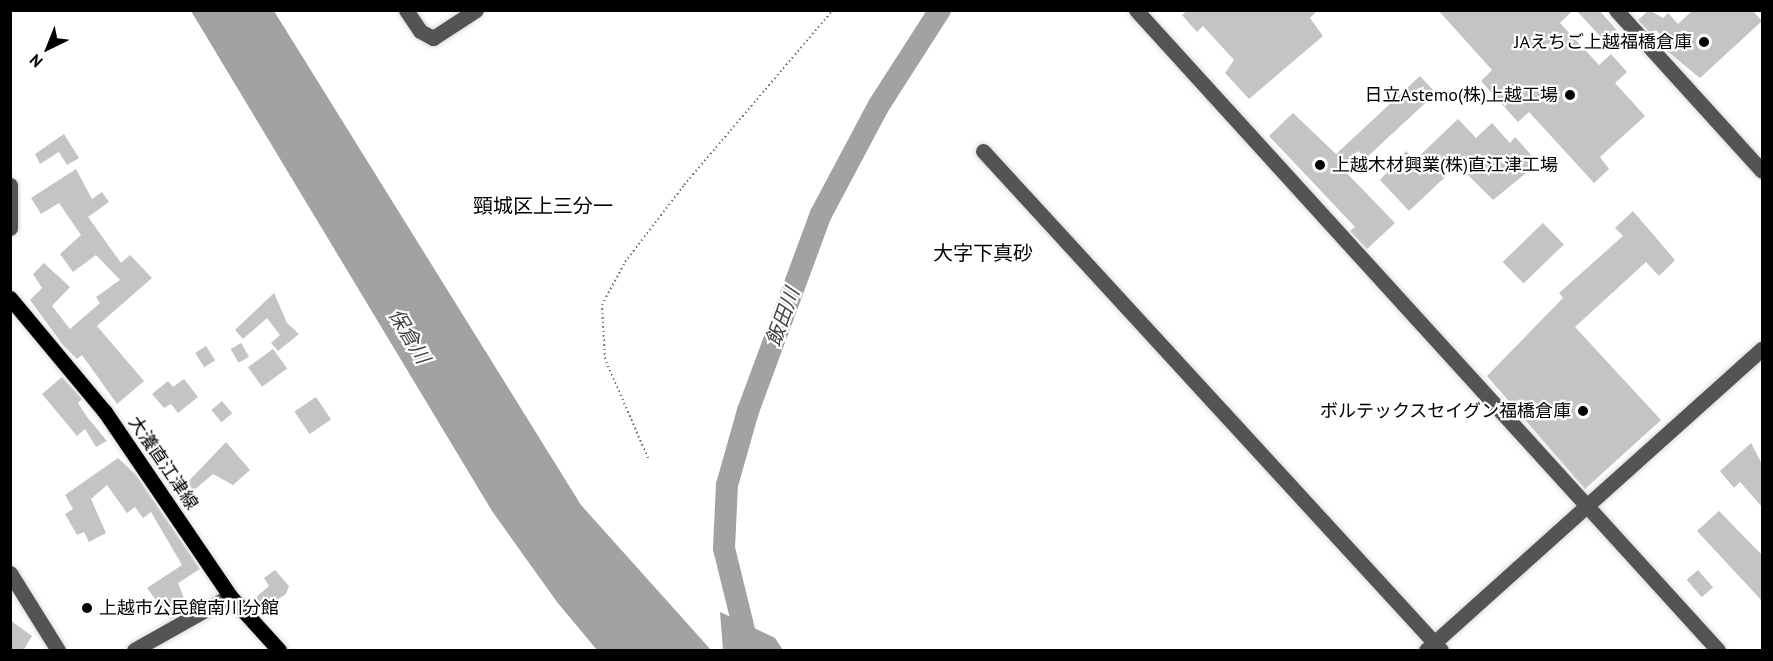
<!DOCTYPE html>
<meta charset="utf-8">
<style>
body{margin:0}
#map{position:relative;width:1773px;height:661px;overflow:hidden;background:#fff;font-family:"PT Sans","Noto Sans JP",sans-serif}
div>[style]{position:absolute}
.water>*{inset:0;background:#a2a2a2}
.river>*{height:22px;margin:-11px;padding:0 11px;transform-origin:11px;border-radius:11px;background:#a2a2a2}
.building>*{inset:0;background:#c4c4c4;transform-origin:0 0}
.path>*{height:2px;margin-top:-1px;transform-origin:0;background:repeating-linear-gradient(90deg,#767676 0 1.5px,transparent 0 4.5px)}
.roads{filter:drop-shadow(0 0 2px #dbdbdb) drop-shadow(0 0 2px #dbdbdb)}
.minor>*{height:15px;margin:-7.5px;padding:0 7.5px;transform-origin:7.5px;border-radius:7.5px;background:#545454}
.major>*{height:15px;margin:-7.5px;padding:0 7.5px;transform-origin:7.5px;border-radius:7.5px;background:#000}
.dots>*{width:16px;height:16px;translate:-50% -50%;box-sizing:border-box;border:3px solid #fff;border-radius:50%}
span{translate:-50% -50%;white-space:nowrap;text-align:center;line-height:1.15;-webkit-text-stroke:4.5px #fff;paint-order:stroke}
.poi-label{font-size:18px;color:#000}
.right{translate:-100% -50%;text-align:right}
.left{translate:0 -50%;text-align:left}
.street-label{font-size:18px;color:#000}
.neighbourhood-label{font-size:20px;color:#000}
.water-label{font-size:20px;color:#434343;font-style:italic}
.frame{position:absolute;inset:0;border:12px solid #000;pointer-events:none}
.north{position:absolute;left:18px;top:18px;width:60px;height:60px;-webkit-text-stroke:4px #fff;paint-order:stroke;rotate:223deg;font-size:16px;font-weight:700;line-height:24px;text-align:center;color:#000}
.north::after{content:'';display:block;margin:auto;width:21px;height:27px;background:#000;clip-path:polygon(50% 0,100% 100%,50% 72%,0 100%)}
</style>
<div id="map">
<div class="water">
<i style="clip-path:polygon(191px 11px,274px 11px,581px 505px,711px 650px,597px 650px,557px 602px,492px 511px)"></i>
<i style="clip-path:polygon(720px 612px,775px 638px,783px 650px,723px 650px)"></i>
</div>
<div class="river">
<i style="left:749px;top:650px;width:105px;rotate:-103.8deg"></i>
<i style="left:724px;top:548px;width:63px;rotate:-87.3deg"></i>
<i style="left:727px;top:485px;width:77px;rotate:-74.2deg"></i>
<i style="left:748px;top:411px;width:210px;rotate:-69.7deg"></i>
<i style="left:821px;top:214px;width:123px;rotate:-62deg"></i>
<i style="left:879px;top:105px;width:113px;rotate:-57.3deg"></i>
</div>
<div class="building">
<i style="clip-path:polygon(1188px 10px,1318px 10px,1310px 18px,1323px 36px,1249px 99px,1225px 73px,1234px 60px,1203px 26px,1197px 32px,1182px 15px)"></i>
<i style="clip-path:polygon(1438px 10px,1573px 10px,1560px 23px,1599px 65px,1611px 54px,1627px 72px,1615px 83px,1645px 116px,1600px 157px,1609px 169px,1594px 183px,1529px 112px,1518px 122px,1481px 81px,1492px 70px)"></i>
<i style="clip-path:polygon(1576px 10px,1599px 10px,1622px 36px,1610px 47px)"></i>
<i style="clip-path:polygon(1649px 10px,1663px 18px,1668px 13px,1678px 24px,1693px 10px,1752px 10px,1762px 21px,1700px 78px,1667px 51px,1672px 47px,1656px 30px,1651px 34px,1638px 20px)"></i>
<i style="clip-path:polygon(1420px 76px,1436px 93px,1365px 159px,1358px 151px,1341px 167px,1395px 223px,1367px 249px,1350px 231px,1355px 227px,1269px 136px,1293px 113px,1336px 154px)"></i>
<i style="clip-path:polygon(1458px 119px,1476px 138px,1492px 123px,1510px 143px,1515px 137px,1535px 159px,1531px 169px,1493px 200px,1458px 165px,1409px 211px,1380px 180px,1406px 151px,1415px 160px)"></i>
<i style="clip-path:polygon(64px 134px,79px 158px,67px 165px,59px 152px,40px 164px,35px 154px)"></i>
<i style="clip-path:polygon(76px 169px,92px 199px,102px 192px,109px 202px,88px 217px,121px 263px,130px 255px,152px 278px,97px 326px,144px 381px,117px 404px,82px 355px,77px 359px,63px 345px,30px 300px,42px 288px,33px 274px,44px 263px,70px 287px,52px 306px,70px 329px,100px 303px,96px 297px,120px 280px,96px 255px,73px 272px,60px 254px,81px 235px,59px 203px,41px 214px,31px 198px)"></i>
<i style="clip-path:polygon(1633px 211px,1675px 260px,1659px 276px,1646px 262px,1575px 327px,1661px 420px,1585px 489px,1487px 376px,1563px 298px,1559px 293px,1623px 236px,1615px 228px)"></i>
<i style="left:1543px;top:223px;width:30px;height:56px;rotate:46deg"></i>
<i style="clip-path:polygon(274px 293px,287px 323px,299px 334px,278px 351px,271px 343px,280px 335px,267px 318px,243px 339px,235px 330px)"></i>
<i style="left:241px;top:343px;width:16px;height:12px;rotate:60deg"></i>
<i style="left:206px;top:346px;width:17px;height:13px;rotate:57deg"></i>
<i style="left:273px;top:349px;width:24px;height:31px;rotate:54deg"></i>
<i style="clip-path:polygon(62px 377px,82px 399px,78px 403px,87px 417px,107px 441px,96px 447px,85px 429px,77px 436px,42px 394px)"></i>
<i style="clip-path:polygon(184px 379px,198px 397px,178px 413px,171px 404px,164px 408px,152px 394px,168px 381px,173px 387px)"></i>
<i style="left:316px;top:397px;width:27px;height:26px;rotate:56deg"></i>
<i style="left:222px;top:401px;width:16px;height:14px;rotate:50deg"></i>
<i style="clip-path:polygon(226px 442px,250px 470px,233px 485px,213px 474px,193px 491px,186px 484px)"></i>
<i style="clip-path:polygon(1751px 443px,1762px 464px,1762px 507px,1740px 482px,1734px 488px,1720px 471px)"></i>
<i style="clip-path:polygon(118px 458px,136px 475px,200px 569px,178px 583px,188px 609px,170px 619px,147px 588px,182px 565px,151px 512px,143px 518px,135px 507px,127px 513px,107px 485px,91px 499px,106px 533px,89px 542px,84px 532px,77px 535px,65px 514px,73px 509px,65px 495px)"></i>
<i style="clip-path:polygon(1719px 511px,1762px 555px,1762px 601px,1697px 531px)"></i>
<i style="clip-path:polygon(275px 570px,289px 586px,286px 594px,263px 609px,254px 599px,269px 586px,264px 578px)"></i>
<i style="left:1698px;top:570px;width:23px;height:15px;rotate:49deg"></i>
<i style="clip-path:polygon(10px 620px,32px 636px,23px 651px,10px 651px)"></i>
</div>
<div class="path">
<i style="left:648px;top:458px;width:108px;rotate:-113.5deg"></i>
<i style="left:605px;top:359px;width:54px;rotate:-93.2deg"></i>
<i style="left:602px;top:305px;width:49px;rotate:-61.9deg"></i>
<i style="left:625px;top:262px;width:97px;rotate:-52.5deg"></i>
<i style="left:684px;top:185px;width:230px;rotate:-49.6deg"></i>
</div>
<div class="roads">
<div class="minor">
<i style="left:406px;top:10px;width:25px;rotate:56deg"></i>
<i style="left:420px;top:31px;width:15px;rotate:28deg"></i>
<i style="left:433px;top:38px;width:51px;rotate:-33.1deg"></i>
<i style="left:1136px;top:10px;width:865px;rotate:47.72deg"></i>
<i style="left:1616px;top:10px;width:217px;rotate:47.8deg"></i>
<i style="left:983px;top:151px;width:677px;rotate:47.45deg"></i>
<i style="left:10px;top:185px;width:43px;rotate:90deg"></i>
<i style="left:10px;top:573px;width:91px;rotate:58.1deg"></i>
<i style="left:134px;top:650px;width:110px;rotate:-29.4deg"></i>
<i style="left:1426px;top:650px;width:451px;rotate:-41.9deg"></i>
</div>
<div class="major">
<i style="left:10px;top:298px;width:148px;rotate:50.2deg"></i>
<i style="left:105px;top:412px;width:222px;rotate:55.8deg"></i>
<i style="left:230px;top:596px;width:73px;rotate:47.8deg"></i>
</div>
</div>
<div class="dots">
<i style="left:1704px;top:42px;background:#000"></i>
<i style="left:1570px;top:95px;background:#000"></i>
<i style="left:1320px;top:165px;background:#000"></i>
<i style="left:1583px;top:411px;background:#000"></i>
<i style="left:87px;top:608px;background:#000"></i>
</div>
<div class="poi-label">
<span class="right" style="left:1692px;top:42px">JAえちご上越福橋倉庫</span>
<span class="right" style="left:1558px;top:95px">日立Astemo(株)上越工場</span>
<span class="left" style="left:1332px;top:165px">上越木材興業(株)直江津工場</span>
<span class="right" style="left:1571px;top:411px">ボルテックスセイグン福橋倉庫</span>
<span class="left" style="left:99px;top:608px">上越市公民館南川分館</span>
</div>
<div class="street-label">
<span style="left:163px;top:463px;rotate:56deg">大瀁直江津線</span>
</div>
<div class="neighbourhood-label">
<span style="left:543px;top:206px">頸城区上三分一</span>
<span style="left:983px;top:253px">大字下真砂</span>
</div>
<div class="water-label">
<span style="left:783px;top:317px;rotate:-70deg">飯田川</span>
<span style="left:409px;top:336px;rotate:59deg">保倉川</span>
</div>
<div class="frame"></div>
<div class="north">N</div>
</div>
